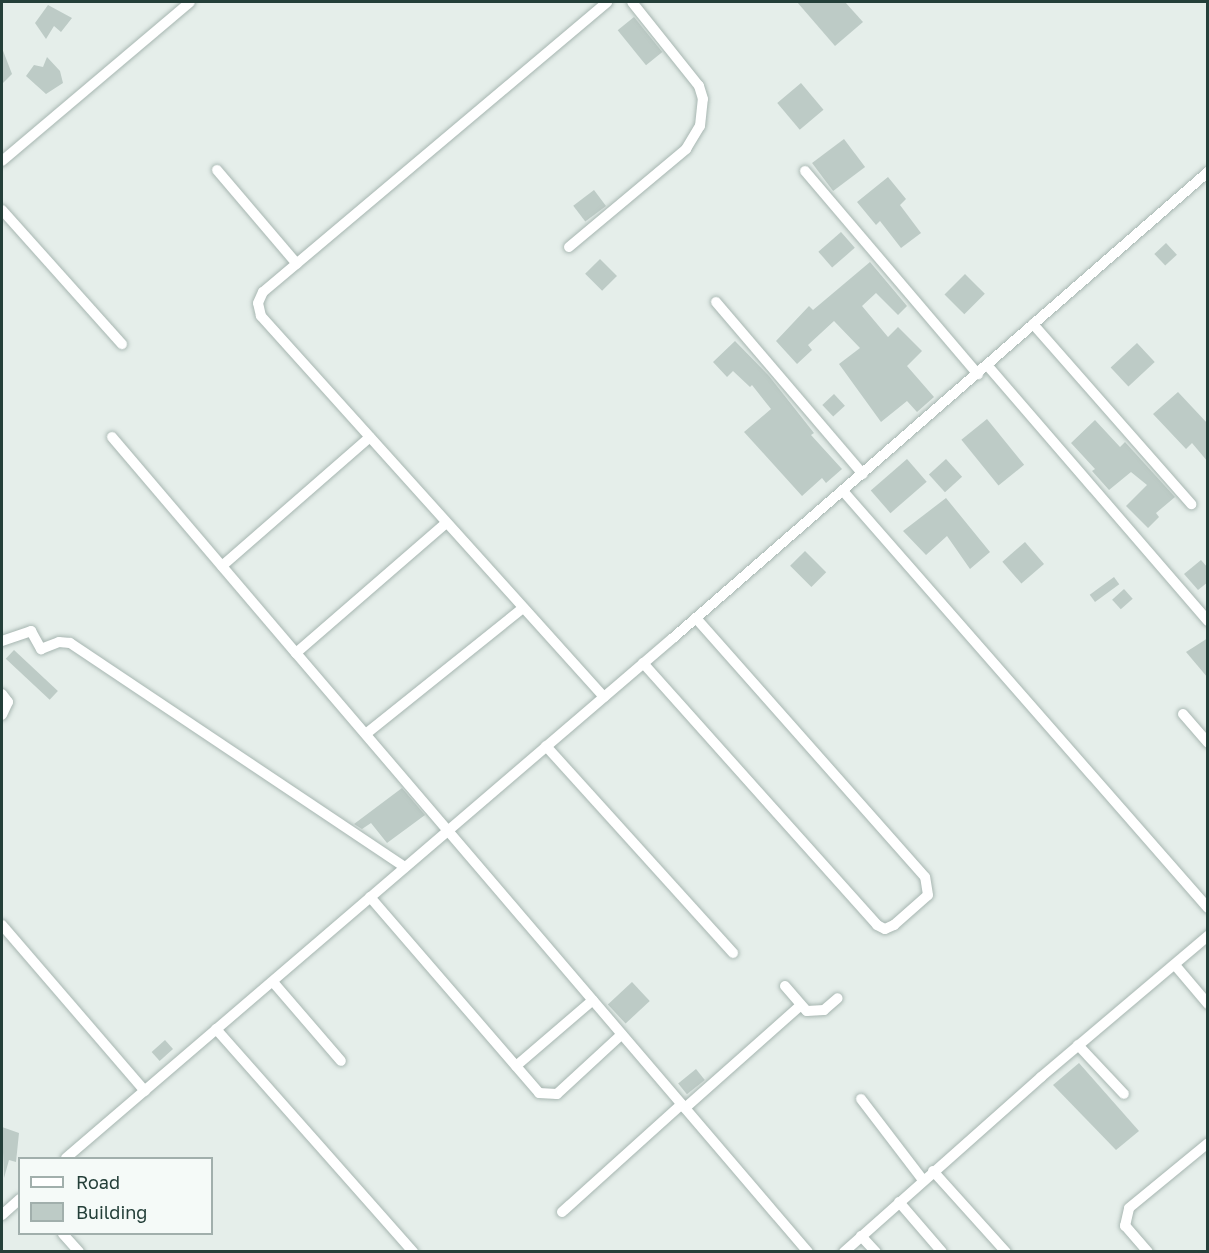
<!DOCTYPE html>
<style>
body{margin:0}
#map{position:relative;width:1209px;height:1253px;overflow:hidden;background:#e5eeea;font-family:"Golos Text",sans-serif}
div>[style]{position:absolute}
.building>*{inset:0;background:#bdcbc6;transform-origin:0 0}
.roads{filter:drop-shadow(0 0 2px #a7b6b1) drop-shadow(0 0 2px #a7b6b1)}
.minor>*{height:10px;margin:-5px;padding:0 5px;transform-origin:5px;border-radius:5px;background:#fff}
span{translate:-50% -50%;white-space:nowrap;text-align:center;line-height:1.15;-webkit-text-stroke:4.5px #f5faf8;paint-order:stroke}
.frame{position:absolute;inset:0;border:3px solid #243f39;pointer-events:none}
.legend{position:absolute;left:18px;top:1157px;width:195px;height:78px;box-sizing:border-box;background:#f5faf8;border:2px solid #a1afac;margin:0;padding:8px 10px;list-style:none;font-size:18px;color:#243f39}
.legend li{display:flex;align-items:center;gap:12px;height:30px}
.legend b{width:30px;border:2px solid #a1afac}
</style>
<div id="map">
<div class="building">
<i style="clip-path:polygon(797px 2px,845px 2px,863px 22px,835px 46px)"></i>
<i style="clip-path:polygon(48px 5px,72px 18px,61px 32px,54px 26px,46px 39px,35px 23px)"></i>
<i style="left:634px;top:17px;width:45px;height:21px;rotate:51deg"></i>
<i style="clip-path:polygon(2px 48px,12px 74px,2px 84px)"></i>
<i style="clip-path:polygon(47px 57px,60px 71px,63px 83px,46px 94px,26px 76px,34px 65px,43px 67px)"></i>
<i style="left:801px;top:83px;width:35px;height:31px;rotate:50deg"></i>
<i style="left:844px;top:139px;width:35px;height:40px;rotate:53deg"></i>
<i style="clip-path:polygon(888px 177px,906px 199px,900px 205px,921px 233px,901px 248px,880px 221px,876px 225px,857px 202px)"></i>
<i style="left:594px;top:190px;width:20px;height:26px;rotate:53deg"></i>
<i style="left:841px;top:232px;width:21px;height:30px;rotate:49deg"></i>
<i style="left:1166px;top:243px;width:16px;height:16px;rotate:47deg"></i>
<i style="left:600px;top:259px;width:24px;height:21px;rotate:45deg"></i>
<i style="clip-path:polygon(870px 262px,907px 306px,898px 315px,876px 293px,862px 306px,888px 337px,898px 327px,922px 351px,907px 366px,934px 397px,917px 412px,907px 401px,881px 422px,839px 364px,860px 348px,834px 321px,808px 345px,812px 350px,797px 364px,776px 341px,809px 306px,813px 310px)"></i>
<i style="left:965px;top:274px;width:28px;height:29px;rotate:45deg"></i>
<i style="clip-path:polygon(735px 341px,769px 376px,814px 433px,811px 435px,842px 469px,826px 483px,822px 478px,802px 496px,744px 432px,771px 409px,752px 385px,750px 387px,733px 371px,727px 377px,713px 362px)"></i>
<i style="left:1137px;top:343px;width:26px;height:36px;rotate:47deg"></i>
<i style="clip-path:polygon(1178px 392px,1208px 424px,1208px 462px,1192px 443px,1186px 449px,1153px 414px)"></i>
<i style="left:834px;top:394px;width:16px;height:16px;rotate:47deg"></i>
<i style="left:987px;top:419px;width:59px;height:33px;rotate:51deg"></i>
<i style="clip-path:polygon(1095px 420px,1120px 447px,1125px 442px,1175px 497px,1156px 513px,1159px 517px,1148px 528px,1126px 506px,1147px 485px,1131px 472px,1109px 490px,1092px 471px,1095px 469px,1071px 443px)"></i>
<i style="left:907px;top:459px;width:30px;height:48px;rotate:49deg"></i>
<i style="left:946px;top:459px;width:24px;height:23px;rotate:48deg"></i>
<i style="clip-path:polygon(946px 498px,990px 552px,970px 569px,947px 536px,926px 555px,903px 531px)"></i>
<i style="left:1025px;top:542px;width:29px;height:30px;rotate:49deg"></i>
<i style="left:805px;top:551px;width:30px;height:21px;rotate:45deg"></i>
<i style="clip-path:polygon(1201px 560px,1208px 568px,1208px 582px,1198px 590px,1184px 574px)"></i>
<i style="left:1114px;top:577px;width:9px;height:30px;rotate:54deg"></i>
<i style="left:1124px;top:589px;width:13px;height:16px;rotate:48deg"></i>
<i style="clip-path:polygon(1208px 638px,1208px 678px,1186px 652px)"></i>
<i style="left:14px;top:650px;width:60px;height:12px;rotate:43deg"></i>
<i style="clip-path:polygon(402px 788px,425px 815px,387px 843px,371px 823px,362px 829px,354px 824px)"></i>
<i style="left:632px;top:982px;width:26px;height:33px;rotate:47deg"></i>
<i style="left:165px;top:1040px;width:12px;height:18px;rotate:48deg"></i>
<i style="clip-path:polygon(1079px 1063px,1139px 1131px,1116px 1150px,1053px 1085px)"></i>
<i style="left:696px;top:1069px;width:14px;height:23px;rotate:51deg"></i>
<i style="clip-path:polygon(2px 1127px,19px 1133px,16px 1162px,9px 1160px,4px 1178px)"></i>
</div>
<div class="roads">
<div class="minor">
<i style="left:2px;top:161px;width:246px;rotate:-40.2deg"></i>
<i style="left:217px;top:170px;width:123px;rotate:49.6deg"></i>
<i style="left:805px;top:171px;width:267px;rotate:49.6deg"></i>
<i style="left:2px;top:210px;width:180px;rotate:48.2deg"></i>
<i style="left:569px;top:247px;width:153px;rotate:-39.9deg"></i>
<i style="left:686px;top:149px;width:27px;rotate:-59deg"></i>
<i style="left:700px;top:126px;width:27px;rotate:-84deg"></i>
<i style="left:703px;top:99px;width:14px;rotate:-107deg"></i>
<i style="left:699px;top:86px;width:107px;rotate:-128.6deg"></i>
<i style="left:716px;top:302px;width:226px;rotate:49.5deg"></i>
<i style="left:1033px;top:324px;width:240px;rotate:48.7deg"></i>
<i style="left:987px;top:365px;width:338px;rotate:49.2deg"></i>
<i style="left:112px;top:437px;width:284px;rotate:49.6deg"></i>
<i style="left:296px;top:653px;width:198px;rotate:-40.9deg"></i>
<i style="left:843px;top:491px;width:554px;rotate:48.8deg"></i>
<i style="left:222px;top:566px;width:196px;rotate:-41.1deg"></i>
<i style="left:2px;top:641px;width:31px;rotate:-19deg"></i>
<i style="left:31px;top:631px;width:21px;rotate:61deg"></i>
<i style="left:41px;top:649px;width:19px;rotate:-21deg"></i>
<i style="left:59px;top:642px;width:11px;rotate:5deg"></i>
<i style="left:70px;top:643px;width:403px;rotate:33.8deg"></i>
<i style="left:296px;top:653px;width:788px;rotate:49.48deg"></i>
<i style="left:643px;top:663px;width:351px;rotate:48.2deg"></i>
<i style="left:877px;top:925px;width:9px;rotate:27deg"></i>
<i style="left:885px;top:929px;width:10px;rotate:-24deg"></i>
<i style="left:894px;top:925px;width:45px;rotate:-41.4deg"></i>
<i style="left:928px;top:895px;width:18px;rotate:-99deg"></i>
<i style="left:925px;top:877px;width:346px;rotate:-131.5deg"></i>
<i style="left:2px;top:694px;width:10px;rotate:53deg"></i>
<i style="left:8px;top:702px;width:14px;rotate:115deg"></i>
<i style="left:604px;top:697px;width:513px;rotate:-132deg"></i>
<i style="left:261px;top:316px;width:13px;rotate:-103deg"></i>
<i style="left:258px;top:303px;width:12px;rotate:-66deg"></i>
<i style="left:263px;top:292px;width:450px;rotate:-40.1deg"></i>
<i style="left:1183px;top:714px;width:38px;rotate:49deg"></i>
<i style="left:367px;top:733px;width:200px;rotate:-38.7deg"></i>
<i style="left:546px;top:746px;width:279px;rotate:47.9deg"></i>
<i style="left:370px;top:897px;width:259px;rotate:49.2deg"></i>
<i style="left:539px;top:1093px;width:18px;rotate:3deg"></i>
<i style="left:557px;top:1094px;width:88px;rotate:-42.7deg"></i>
<i style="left:2px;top:925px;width:219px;rotate:49.3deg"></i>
<i style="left:1175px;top:965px;width:51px;rotate:49.8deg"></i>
<i style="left:273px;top:982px;width:104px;rotate:49.3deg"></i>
<i style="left:785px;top:986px;width:33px;rotate:49deg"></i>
<i style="left:807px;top:1011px;width:17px;rotate:-3deg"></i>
<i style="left:824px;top:1010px;width:18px;rotate:-41deg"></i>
<i style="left:216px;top:1029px;width:298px;rotate:48.5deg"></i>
<i style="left:1078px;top:1045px;width:67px;rotate:46.8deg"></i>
<i style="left:516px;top:1066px;width:101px;rotate:-40.6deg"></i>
<i style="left:861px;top:1099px;width:102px;rotate:52.6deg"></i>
<i style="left:685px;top:1108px;width:154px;rotate:-41.6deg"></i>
<i style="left:66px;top:1158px;width:799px;rotate:-40.59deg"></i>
<i style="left:673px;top:638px;width:709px;rotate:-41.06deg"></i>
<i style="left:933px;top:1171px;width:109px;rotate:48deg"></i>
<i style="left:899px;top:1202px;width:66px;rotate:49.3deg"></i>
<i style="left:562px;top:1212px;width:161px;rotate:-42deg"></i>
<i style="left:2px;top:1215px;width:24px;rotate:-42deg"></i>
<i style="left:63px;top:1234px;width:24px;rotate:48deg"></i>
<i style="left:861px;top:1236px;width:22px;rotate:47deg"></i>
<i style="left:844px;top:1252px;width:264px;rotate:-41.6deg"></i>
<i style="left:1041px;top:1077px;width:219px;rotate:-40.2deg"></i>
<i style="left:1148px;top:1252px;width:35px;rotate:-131deg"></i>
<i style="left:1125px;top:1226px;width:18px;rotate:-77deg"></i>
<i style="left:1129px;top:1208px;width:102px;rotate:-39.4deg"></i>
</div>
</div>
<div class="frame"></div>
<ul class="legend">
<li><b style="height:8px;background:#fff"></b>Road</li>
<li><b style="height:16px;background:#bdcbc6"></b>Building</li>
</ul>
</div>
